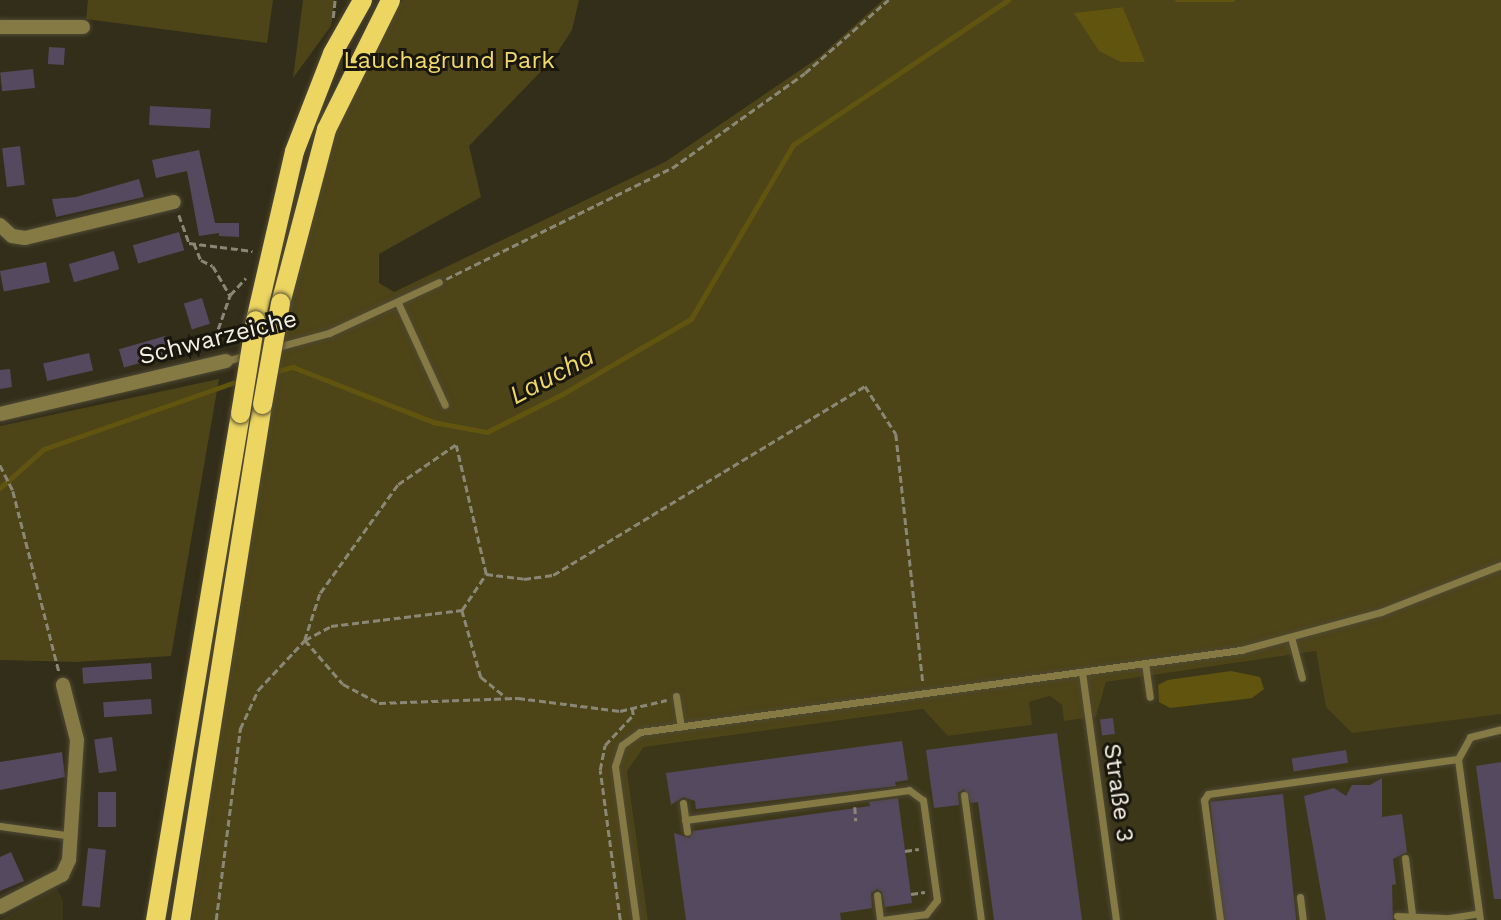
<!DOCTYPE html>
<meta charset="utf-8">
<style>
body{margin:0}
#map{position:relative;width:1501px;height:920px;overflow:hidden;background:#332e19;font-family:"Work Sans",sans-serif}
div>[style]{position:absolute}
.built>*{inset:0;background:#3d371a}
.green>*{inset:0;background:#4d4418}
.water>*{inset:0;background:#60540e}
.stream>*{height:4.5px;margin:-2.25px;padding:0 2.25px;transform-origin:2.25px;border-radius:2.25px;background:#60540e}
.building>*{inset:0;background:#54495e;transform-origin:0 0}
.path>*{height:2.5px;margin-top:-1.25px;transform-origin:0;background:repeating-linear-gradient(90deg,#8b8776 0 7px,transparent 0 10.5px)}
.roads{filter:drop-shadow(0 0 2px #4e4935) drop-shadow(0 0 2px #4e4935)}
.service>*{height:7px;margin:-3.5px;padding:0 3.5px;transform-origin:3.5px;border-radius:3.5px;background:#857a44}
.minor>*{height:14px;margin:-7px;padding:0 7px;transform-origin:7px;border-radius:7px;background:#857a44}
.trunk>*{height:19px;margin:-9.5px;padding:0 9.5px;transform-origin:9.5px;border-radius:9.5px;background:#ecd560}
.bridges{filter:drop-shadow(0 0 2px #4e4935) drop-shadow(0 0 2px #4e4935)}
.trunk-bridge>*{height:19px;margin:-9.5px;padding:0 9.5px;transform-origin:9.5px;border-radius:9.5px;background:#ecd560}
span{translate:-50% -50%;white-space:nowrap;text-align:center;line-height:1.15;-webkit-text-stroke:6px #18160d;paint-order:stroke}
.park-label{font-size:24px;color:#f1da67}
.street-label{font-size:24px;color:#f4f1e4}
.water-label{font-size:26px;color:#eed764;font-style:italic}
</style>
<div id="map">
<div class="built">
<i style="clip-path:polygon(1316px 651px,1322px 681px,1501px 656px,1501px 920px,648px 920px,627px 771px,644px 747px,923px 709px,949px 736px,1031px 725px,1029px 702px,1050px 696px,1062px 705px,1065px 721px,1096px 717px,1106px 682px)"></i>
<i style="clip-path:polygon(56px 888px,63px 900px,63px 920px,0 920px)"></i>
</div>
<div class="green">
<i style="clip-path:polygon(88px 0,273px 0,267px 43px,86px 19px)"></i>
<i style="clip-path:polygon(303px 0,335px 0,331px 26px,293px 78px)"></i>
<i style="clip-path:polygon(evenodd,403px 0,579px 0,572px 30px,553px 59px,469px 146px,481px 197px,379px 254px,379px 283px,394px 292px,665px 162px,818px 58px,883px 0,1501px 0,1501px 714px,1352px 733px,1326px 707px,1316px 651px,1106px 682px,1096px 717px,1064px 721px,1062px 705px,1050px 696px,1029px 702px,1032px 725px,948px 736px,923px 709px,644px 747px,627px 771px,648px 920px,192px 920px,253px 504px,290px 297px,333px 139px,375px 44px,403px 0,1123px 7px,1137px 41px,1144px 62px,1121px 62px,1075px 13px,1123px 7px)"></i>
<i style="clip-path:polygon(219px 379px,171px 656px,76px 662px,0 660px,0 426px)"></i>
</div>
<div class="water">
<i style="clip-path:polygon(1123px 7px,1137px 41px,1145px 62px,1121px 62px,1099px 51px,1074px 13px)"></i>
<i style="clip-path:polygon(1231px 671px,1260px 677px,1264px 689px,1252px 698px,1237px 700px,1170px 708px,1159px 702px,1158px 685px,1168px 680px)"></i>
</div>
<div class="stream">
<i style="left:1177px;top:0;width:56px"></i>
<i style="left:274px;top:372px;width:20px;rotate:-15deg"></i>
<i style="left:293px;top:367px;width:150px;rotate:21.4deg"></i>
<i style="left:433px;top:422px;width:55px;rotate:10.5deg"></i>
<i style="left:487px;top:432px;width:83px;rotate:-26.6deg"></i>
<i style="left:561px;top:395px;width:151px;rotate:-30.3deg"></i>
<i style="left:691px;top:319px;width:202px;rotate:-59.6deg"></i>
<i style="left:793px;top:145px;width:259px;rotate:-34deg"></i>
<i style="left:0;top:488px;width:59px;rotate:-41.6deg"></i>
<i style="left:44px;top:449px;width:209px;rotate:-19.3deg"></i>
</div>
<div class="building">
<i style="left:49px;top:47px;width:16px;height:17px;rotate:4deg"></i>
<i style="left:33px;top:69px;width:19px;height:33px;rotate:84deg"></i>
<i style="left:150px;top:106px;width:61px;height:19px;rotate:3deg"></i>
<i style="left:20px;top:146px;width:39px;height:18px;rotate:83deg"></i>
<i style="clip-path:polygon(199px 150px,215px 223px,239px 223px,239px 237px,219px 236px,219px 233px,199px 236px,187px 171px,156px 178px,152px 160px)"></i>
<i style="clip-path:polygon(139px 179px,144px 197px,56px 217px,52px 199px,76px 197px)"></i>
<i style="left:179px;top:232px;width:19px;height:48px;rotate:74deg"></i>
<i style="left:114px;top:251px;width:19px;height:47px;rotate:74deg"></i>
<i style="left:46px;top:262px;width:21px;height:47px;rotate:79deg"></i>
<i style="left:202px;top:298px;width:27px;height:19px;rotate:73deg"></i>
<i style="left:165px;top:336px;width:19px;height:48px;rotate:74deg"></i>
<i style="left:89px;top:353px;width:18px;height:47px;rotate:77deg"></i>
<i style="clip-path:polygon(10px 369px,12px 387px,0 389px,0 370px)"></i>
<i style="left:151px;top:663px;width:16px;height:69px;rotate:86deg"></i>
<i style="left:151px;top:699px;width:15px;height:48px;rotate:86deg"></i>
<i style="left:1113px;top:718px;width:16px;height:13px;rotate:83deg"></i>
<i style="clip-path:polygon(1057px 733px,1082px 920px,994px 920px,978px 802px,971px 803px,964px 789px,958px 793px,959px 805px,934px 808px,926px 750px)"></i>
<i style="left:112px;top:737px;width:34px;height:18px;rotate:82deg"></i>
<i style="clip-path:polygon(902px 741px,908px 780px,895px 782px,896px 786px,696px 809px,695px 801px,683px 797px,671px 805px,666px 773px)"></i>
<i style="left:1346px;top:750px;width:13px;height:55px;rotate:81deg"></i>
<i style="clip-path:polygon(62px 752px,65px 777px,0 790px,0 762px)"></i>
<i style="clip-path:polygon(1501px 762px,1501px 899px,1494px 899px,1476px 766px)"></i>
<i style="clip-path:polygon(1382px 778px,1382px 817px,1402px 814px,1407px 852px,1393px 859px,1396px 884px,1392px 885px,1393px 920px,1326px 920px,1304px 796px,1334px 788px,1346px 796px,1352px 785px,1370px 785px)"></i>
<i style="left:98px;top:792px;width:18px;height:35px"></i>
<i style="left:1283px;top:794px;width:127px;height:73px;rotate:84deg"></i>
<i style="clip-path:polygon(898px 798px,912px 903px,885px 907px,882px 892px,877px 889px,871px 893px,872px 908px,840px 913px,841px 920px,686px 920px,674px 833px,689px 838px,693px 831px,870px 806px,869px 802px)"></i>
<i style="left:88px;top:848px;width:18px;height:58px;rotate:6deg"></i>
<i style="clip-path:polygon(11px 852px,24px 881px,0 891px,0 857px)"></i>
</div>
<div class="path">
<i style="left:333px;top:18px;width:18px;rotate:-84deg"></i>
<i style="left:179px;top:215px;width:30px;rotate:70deg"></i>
<i style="left:189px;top:243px;width:64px;rotate:7.1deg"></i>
<i style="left:194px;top:243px;width:18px;rotate:68deg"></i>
<i style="left:201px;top:260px;width:13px;rotate:27deg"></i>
<i style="left:213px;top:266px;width:34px;rotate:60deg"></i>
<i style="left:446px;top:279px;width:252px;rotate:-26.2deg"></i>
<i style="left:672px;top:168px;width:163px;rotate:-35.5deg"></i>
<i style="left:805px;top:73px;width:111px;rotate:-41.3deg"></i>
<i style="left:211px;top:349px;width:57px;rotate:-70.6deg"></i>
<i style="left:230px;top:295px;width:23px;rotate:-47deg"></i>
<i style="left:0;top:465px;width:29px;rotate:63deg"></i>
<i style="left:13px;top:491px;width:186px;rotate:75.7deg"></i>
<i style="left:486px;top:574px;width:38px;rotate:7deg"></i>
<i style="left:524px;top:579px;width:29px;rotate:-8deg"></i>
<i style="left:553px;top:575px;width:365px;rotate:-31.2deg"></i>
<i style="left:865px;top:386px;width:57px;rotate:57.1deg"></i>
<i style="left:896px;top:434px;width:249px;rotate:83.8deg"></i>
<i style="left:462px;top:610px;width:70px;rotate:74.2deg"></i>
<i style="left:481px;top:677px;width:32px;rotate:39deg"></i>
<i style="left:855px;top:807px;width:14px;rotate:86deg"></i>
<i style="left:905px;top:851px;width:14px;rotate:-8deg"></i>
<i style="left:911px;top:894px;width:14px;rotate:-8deg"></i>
<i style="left:216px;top:920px;width:193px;rotate:-82.8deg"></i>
<i style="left:240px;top:729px;width:43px;rotate:-65.2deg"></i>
<i style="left:258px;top:690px;width:69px;rotate:-46.8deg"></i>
<i style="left:305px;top:640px;width:30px;rotate:-28deg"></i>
<i style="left:331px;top:626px;width:132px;rotate:-7deg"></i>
<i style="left:462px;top:610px;width:43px;rotate:-56.3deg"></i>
<i style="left:486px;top:574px;width:132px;rotate:-103.1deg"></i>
<i style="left:456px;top:445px;width:70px;rotate:145.4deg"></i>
<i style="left:398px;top:485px;width:134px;rotate:125.6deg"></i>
<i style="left:320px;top:594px;width:48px;rotate:108.1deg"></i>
<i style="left:305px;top:640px;width:58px;rotate:49.2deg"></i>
<i style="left:343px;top:684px;width:41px;rotate:27.8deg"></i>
<i style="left:379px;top:703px;width:139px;rotate:-2.1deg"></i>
<i style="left:518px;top:698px;width:103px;rotate:7.3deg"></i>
<i style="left:620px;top:711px;width:48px;rotate:-13.2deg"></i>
<i style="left:620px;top:920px;width:151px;rotate:-97.6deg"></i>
<i style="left:600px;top:770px;width:25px;rotate:-79deg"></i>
<i style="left:605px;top:745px;width:41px;rotate:-47deg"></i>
<i style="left:633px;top:715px;width:6px;rotate:-99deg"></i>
</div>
<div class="roads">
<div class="service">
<i style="left:398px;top:303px;width:112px;rotate:65.3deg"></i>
<i style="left:226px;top:361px;width:107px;rotate:-15.2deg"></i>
<i style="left:329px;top:333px;width:121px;rotate:-24.9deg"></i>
<i style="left:1291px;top:637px;width:42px;rotate:75deg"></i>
<i style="left:1145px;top:663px;width:34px;rotate:82deg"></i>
<i style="left:1082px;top:672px;width:250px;rotate:82.2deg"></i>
<i style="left:676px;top:696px;width:31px;rotate:81deg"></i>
<i style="left:964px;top:795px;width:126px;rotate:82.3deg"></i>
<i style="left:683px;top:803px;width:29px;rotate:82deg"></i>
<i style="left:685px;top:820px;width:226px;rotate:-7.6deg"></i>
<i style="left:909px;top:790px;width:17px;rotate:36deg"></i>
<i style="left:923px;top:800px;width:101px;rotate:82deg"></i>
<i style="left:937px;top:900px;width:18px;rotate:128deg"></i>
<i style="left:926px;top:914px;width:44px;rotate:172.2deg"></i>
<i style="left:0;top:826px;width:73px;rotate:7.9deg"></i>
<i style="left:1405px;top:858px;width:56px;rotate:82.9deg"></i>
<i style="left:877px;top:895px;width:25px;rotate:83deg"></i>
<i style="left:1300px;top:897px;width:23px;rotate:83deg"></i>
<i style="left:1397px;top:916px;width:47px;rotate:2.4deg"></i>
<i style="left:1443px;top:919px;width:36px;rotate:-9deg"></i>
<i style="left:636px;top:920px;width:155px;rotate:-97.8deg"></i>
<i style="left:615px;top:766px;width:22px;rotate:-72deg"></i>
<i style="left:622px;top:745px;width:22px;rotate:-36deg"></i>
<i style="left:640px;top:732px;width:607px;rotate:-7.77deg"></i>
<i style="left:1241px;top:650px;width:145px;rotate:-15.2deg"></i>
<i style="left:1381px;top:612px;width:129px;rotate:-21.4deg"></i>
<i style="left:1220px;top:920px;width:121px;rotate:-97.6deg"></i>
<i style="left:1204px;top:800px;width:7px;rotate:-56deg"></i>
<i style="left:1208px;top:794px;width:252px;rotate:-8deg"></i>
<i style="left:1480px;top:920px;width:162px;rotate:-97.8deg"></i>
<i style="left:1458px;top:759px;width:25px;rotate:-61deg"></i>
<i style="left:1470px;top:737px;width:32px;rotate:-14deg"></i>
</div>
<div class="minor">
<i style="left:0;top:27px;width:83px"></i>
<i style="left:0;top:225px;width:16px;rotate:43deg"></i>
<i style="left:12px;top:236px;width:13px;rotate:9deg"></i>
<i style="left:25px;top:238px;width:153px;rotate:-13.6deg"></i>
<i style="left:0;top:414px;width:232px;rotate:-13.2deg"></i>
<i style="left:0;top:907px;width:70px;rotate:-27.3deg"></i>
<i style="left:62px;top:875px;width:17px;rotate:-65deg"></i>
<i style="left:69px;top:860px;width:120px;rotate:-86.2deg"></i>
<i style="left:77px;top:740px;width:57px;rotate:-104.3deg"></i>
</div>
<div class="trunk">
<i style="left:280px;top:303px;width:180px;rotate:-75.2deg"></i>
<i style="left:326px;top:129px;width:144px;rotate:-63.6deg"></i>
<i style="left:255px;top:320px;width:173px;rotate:-77deg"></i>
<i style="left:294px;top:151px;width:105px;rotate:-68.8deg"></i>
<i style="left:332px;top:53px;width:61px;rotate:-60.5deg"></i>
<i style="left:155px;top:920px;width:514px;rotate:-80.48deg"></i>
<i style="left:180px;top:920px;width:522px;rotate:-80.97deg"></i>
</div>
</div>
<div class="bridges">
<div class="trunk-bridge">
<i style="left:262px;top:404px;width:103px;rotate:-79.9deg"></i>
<i style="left:240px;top:413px;width:94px;rotate:-80.8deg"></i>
</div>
</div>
<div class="park-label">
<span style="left:449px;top:61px">Lauchagrund Park</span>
</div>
<div class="street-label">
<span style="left:218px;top:338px;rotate:-14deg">Schwarzeiche</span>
<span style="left:1118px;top:793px;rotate:82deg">Straße 3</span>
</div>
<div class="water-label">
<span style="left:552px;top:376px;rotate:-28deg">Laucha</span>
</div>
</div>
